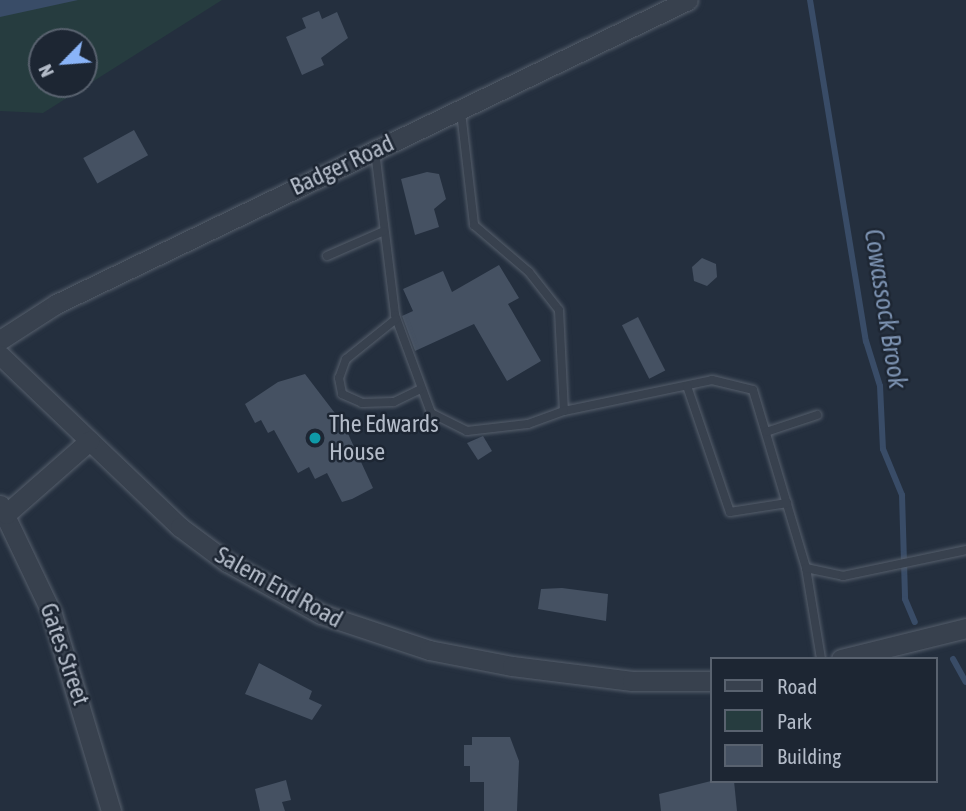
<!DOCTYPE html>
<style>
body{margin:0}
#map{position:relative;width:966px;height:811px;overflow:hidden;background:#242f3e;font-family:"Asap Condensed",sans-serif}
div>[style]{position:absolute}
.green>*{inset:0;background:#263c3f}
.water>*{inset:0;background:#394c67}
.stream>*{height:6px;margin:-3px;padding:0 3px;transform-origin:3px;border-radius:3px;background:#394c67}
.building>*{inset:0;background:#455162;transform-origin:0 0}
.roads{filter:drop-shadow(0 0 2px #565f6c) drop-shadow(0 0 2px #565f6c)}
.service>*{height:8px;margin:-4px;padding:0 4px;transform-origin:4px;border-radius:4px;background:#38414e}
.tertiary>*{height:19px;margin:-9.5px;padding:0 9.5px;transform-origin:9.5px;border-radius:9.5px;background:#38414e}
.dots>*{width:19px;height:19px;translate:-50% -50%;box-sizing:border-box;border:4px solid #1d2633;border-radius:50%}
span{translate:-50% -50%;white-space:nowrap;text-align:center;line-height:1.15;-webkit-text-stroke:5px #1d2633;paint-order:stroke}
.street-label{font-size:24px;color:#b4bcc9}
.poi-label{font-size:24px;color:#b4bcc9}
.left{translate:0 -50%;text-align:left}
.water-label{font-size:26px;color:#7c92b1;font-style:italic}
.legend{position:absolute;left:710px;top:657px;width:228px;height:126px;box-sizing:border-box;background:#1d2633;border:2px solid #59626f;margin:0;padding:9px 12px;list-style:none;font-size:21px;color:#b4bcc9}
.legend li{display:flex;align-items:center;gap:14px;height:35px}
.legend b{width:35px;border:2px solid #59626f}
.north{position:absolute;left:28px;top:28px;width:70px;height:70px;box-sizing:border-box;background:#1d2633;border:2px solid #59626f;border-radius:50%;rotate:245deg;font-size:19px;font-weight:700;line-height:28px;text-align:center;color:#b4bcc9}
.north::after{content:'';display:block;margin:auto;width:24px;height:32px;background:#8ab4f8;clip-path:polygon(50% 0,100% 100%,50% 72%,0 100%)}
</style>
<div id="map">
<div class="green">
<i style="clip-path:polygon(evenodd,0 0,222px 0,43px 113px,0 111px,0 0,42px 42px,84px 42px,84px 84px,42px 84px,42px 42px)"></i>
</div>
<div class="water">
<i style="clip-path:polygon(0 0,78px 0,0 17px)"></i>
</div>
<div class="stream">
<i style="left:810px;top:0;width:346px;rotate:80.7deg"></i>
<i style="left:866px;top:341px;width:47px;rotate:72.7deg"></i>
<i style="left:880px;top:386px;width:63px;rotate:87.3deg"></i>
<i style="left:883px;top:449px;width:50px;rotate:67.6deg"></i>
<i style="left:902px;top:495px;width:104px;rotate:88.3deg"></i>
<i style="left:905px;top:599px;width:25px;rotate:67deg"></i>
<i style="left:953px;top:659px;width:26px;rotate:61deg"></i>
</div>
<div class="building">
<i style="clip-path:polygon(319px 11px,322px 19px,337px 12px,348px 38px,321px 58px,324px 65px,302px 75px,286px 37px,306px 28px,302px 18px)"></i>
<i style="left:134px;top:130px;width:29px;height:58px;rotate:61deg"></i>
<i style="clip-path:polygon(427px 172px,439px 174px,446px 199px,434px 209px,439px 227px,415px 235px,401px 179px)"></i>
<i style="clip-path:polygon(702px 258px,716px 264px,717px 277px,707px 286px,694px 281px,692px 267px)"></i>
<i style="clip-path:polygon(499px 265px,519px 298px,508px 304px,541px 361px,507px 381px,474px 324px,415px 351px,402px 316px,413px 311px,403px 289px,443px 271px,452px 292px)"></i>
<i style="left:638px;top:317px;width:60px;height:18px;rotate:63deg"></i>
<i style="clip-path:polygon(305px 374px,344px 425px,373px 488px,352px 499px,342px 502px,327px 473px,315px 479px,309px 467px,298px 473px,274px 430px,268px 433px,261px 420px,255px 423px,245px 404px,278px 382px)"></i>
<i style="clip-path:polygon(483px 436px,492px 451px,478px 460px,467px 443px)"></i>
<i style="clip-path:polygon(562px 588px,608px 594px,606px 621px,538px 609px,541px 589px)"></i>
<i style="clip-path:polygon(259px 663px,312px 691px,309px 699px,322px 705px,312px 720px,245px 694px)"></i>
<i style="clip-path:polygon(472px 737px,510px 737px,519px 761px,517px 811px,484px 811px,484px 782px,470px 782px,470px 766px,464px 766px,464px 745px,472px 745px)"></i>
<i style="clip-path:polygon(286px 780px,291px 800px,282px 802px,285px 811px,260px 811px,255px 789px)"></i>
<i style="clip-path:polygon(711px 781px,734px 781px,737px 811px,661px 811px,659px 794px)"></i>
</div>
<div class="roads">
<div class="service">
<i style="left:461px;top:112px;width:114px;rotate:83.4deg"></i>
<i style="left:474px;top:225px;width:72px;rotate:40.5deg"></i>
<i style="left:529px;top:272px;width:48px;rotate:51.7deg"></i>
<i style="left:559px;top:310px;width:101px;rotate:87.2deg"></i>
<i style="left:564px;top:411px;width:151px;rotate:-11.8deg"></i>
<i style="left:712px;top:380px;width:42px;rotate:13.7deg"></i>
<i style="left:753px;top:390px;width:186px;rotate:73.4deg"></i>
<i style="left:806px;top:568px;width:92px;rotate:80.6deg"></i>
<i style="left:375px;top:151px;width:165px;rotate:83deg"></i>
<i style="left:395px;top:315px;width:104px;rotate:69.8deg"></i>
<i style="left:431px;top:413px;width:40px;rotate:26.6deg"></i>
<i style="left:467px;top:431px;width:61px;rotate:-6.5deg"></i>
<i style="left:528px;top:424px;width:38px;rotate:-20deg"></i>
<i style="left:327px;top:256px;width:62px;rotate:-23.7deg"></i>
<i style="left:396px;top:319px;width:64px;rotate:141.3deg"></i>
<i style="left:346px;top:359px;width:20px;rotate:110deg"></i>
<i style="left:339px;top:378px;width:16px;rotate:79deg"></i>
<i style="left:342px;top:394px;width:22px;rotate:24deg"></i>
<i style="left:362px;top:403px;width:32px;rotate:-2deg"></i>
<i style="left:394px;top:402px;width:28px;rotate:-26deg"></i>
<i style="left:687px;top:386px;width:133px;rotate:71.2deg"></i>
<i style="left:730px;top:512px;width:58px;rotate:-9deg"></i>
<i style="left:766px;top:432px;width:54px;rotate:-18.4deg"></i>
<i style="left:806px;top:568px;width:38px;rotate:12deg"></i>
<i style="left:843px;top:576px;width:126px;rotate:-11.9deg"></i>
</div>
<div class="tertiary">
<i style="left:0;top:340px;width:67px;rotate:-32.7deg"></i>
<i style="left:56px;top:304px;width:701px;rotate:-25.69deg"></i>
<i style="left:0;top:355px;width:249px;rotate:43.7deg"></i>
<i style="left:180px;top:527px;width:59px;rotate:36.7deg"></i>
<i style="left:227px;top:562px;width:107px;rotate:29deg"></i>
<i style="left:321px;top:614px;width:114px;rotate:18.4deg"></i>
<i style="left:429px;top:650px;width:85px;rotate:10.9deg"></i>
<i style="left:512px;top:666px;width:121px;rotate:7.1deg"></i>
<i style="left:632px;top:681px;width:80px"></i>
<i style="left:0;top:505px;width:121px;rotate:64.5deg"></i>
<i style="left:52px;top:614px;width:206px;rotate:73.3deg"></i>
<i style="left:6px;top:514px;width:111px;rotate:-41.3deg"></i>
<i style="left:841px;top:659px;width:129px;rotate:-13.9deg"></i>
</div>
</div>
<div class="dots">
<i style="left:315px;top:438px;background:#0f9aa8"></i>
</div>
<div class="street-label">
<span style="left:342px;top:165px;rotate:-25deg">Badger Road</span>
<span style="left:279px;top:587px;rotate:29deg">Salem End Road</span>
<span style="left:65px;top:654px;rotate:71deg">Gates Street</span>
</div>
<div class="poi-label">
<span class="left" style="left:329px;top:438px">The Edwards<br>House</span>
</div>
<div class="water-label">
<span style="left:885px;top:309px;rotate:81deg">Cowassock Brook</span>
</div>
<ul class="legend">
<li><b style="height:9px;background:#38414e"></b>Road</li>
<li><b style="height:19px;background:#263c3f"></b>Park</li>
<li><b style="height:19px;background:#455162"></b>Building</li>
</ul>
<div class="north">N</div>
</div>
